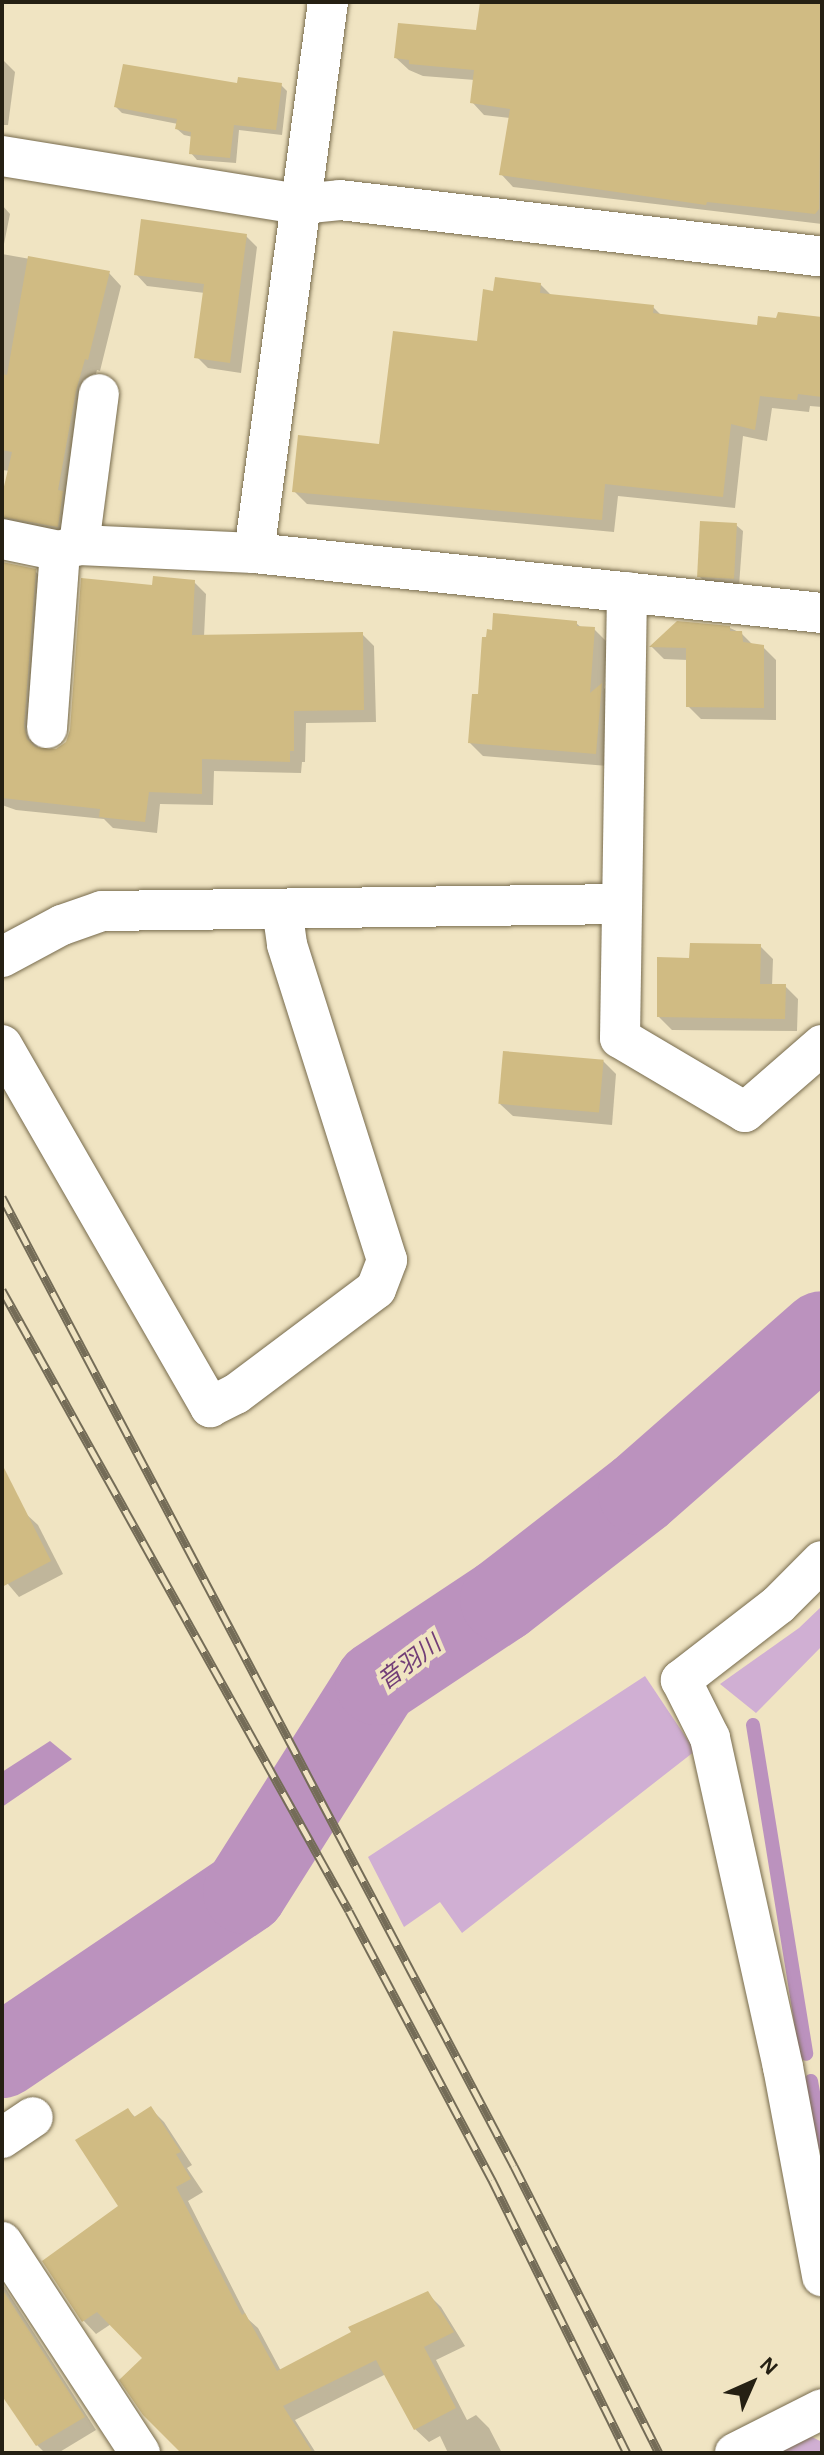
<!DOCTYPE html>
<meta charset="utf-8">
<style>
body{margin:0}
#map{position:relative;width:824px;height:2455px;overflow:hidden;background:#f0e4c2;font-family:"Alegreya Sans","Noto Sans JP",sans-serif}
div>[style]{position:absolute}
.green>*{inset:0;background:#d0afd3}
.water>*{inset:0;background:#bb92be}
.shadow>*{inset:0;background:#0003}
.stream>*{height:14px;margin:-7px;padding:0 7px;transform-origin:7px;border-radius:7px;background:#bb92be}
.river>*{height:84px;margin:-42px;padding:0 42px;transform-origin:42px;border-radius:42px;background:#bb92be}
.building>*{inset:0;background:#d0bb83;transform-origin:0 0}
.roads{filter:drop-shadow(0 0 2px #776b4d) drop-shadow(0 0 2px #776b4d)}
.minor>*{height:40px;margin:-20px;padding:0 20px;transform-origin:20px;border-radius:20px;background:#fff}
.rail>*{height:9px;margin-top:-4.5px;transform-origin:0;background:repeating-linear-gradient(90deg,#f0e4c2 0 18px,#746c57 0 36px);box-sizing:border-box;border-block:2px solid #746c57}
span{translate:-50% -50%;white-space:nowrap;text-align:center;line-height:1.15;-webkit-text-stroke:8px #f0e4c2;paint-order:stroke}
.water-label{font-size:24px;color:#723e77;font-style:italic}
.frame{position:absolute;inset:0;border:4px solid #252013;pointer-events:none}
.north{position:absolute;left:712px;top:2343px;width:80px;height:80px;-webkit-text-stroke:6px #f0e4c2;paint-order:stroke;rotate:45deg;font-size:22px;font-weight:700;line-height:32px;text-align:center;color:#252013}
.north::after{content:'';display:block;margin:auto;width:28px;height:36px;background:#252013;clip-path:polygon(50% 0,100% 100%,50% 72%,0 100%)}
</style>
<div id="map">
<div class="green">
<i style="clip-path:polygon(822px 1606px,822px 1646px,756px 1713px,720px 1684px,799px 1628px)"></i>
<i style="clip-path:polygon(645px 1676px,695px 1751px,462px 1933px,440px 1902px,404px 1927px,368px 1857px)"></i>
<i style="clip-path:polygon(812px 2437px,822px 2442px,822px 2453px,775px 2453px)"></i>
</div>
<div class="water">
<i style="clip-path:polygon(50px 1741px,72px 1759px,2px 1807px,2px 1772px)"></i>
</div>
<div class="shadow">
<i style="clip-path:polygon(482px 2px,822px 2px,822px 224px,513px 187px,501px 174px,510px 118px,484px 115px,472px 102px,475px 80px,423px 76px,409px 70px,396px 58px,478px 32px)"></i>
<i style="clip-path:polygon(2px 59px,15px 72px,8px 125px,2px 125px)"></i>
<i style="clip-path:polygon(239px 85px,281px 85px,287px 91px,282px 135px,239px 130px,236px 163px,197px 160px,191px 153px,193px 137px,184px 135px,177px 129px,178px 124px,122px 113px,116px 107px)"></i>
<i style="clip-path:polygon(2px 205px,10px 214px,2px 254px,109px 273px,121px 286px,100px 371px,97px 370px,88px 404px,70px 538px,11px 529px,2px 519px,10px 471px,2px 470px)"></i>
<i style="clip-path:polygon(246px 236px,257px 247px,241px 373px,208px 368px,197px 357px,205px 293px,147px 286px,136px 274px)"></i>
<i style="clip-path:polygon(540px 284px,553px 297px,653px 307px,662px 316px,759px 327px,822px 319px,822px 407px,810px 406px,809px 412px,772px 408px,767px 441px,743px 436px,735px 508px,618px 496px,614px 532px,307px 504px,294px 491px,381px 446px,479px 344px,495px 293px)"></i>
<i style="clip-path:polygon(736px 525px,743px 531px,739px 586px,705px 582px,699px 576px)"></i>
<i style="clip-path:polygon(2px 563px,35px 571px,47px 584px,38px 750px,57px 751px,67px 743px,154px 587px,194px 582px,206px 594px,204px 637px,362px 634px,374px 646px,376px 722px,306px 723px,305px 762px,302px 762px,301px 773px,214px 771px,213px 805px,160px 804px,157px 833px,113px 828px,104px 819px,16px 810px,2px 805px)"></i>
<i style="clip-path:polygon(576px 623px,582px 628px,594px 629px,607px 642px,604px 688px,614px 698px,608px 766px,483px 756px,470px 743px,494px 632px)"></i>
<i style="clip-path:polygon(678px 623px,730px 628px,741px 633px,754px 646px,763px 647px,776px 660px,776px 720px,701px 719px,688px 706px,688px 660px,664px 659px,651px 646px)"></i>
<i style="clip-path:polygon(760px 946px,773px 959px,772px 986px,785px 986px,798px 999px,797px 1031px,672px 1030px,659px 1017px,691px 960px)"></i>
<i style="clip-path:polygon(603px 1061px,616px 1074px,612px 1125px,513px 1116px,500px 1104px)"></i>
<i style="clip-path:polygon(25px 1513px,38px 1525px,63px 1574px,19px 1597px,2px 1577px,2px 1525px)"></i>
<i style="clip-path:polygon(151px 2109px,164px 2122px,192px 2165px,187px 2168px,203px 2192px,188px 2201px,248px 2319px,258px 2328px,281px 2371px,427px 2293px,441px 2307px,465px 2346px,436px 2360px,467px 2420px,476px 2415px,489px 2428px,502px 2453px,448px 2453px,440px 2436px,429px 2442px,415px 2429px,386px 2374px,295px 2420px,316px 2453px,184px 2453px,145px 2358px,111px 2324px,96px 2334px,83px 2320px,121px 2206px,128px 2110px,136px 2118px)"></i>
<i style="clip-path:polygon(2px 2283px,96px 2430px,58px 2453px,45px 2453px,37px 2445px,2px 2394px)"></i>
</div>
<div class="stream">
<i style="left:753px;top:1725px;width:333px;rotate:80.8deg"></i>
<i style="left:811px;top:2081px;width:63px;rotate:79.9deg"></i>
</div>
<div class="river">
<i style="left:2px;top:2056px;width:293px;rotate:-34deg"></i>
<i style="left:245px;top:1892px;width:247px;rotate:-57.7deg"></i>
<i style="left:377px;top:1683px;width:150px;rotate:-33.6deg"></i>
<i style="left:502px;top:1600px;width:175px;rotate:-37.8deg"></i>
<i style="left:640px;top:1493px;width:242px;rotate:-41.3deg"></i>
</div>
<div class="building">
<i style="clip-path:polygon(480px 2px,822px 2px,819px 209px,815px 214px,707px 202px,706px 205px,499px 175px,510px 109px,470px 103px,474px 70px,409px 64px,409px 60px,394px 58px,398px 23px,476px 30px)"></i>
<i style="clip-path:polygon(123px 64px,237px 83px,238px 77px,282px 83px,276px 130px,234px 125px,230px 158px,189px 154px,191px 132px,175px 129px,177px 119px,114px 107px)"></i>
<i style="clip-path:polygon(141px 219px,247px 234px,230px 363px,194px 358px,204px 284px,134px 275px)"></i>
<i style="clip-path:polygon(28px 256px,110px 271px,88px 360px,85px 359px,76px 391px,58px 490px,63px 491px,58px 527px,2px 517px,2px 495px,12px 452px,2px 450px,2px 374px,7px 375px)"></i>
<i style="clip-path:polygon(495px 277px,541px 283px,540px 293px,654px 305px,653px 313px,757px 325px,758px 316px,776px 318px,778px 312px,822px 317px,822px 397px,798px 394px,797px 400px,760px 396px,755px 430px,731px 424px,723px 497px,605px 484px,602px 520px,292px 492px,298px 435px,379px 444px,393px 331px,477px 341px,483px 289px,493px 291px)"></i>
<i style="left:700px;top:521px;width:37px;height:56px;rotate:3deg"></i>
<i style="clip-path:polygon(2px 562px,36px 569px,24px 726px,27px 739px,35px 747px,56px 749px,66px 742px,70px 730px,81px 578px,152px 585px,153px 576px,195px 580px,192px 635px,363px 632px,364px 710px,294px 711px,294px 751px,290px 751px,290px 762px,202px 759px,202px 794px,149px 792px,145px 822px,99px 817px,100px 809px,2px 798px)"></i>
<i style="clip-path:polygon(493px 613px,577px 621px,577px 626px,595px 627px,590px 693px,602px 683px,596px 754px,468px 743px,472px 694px,478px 694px,482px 637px,486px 637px,487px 629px,492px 630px)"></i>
<i style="clip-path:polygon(677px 621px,730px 626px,730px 631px,742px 631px,743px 642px,764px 645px,764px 708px,686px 707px,686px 648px,649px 647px)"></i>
<i style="clip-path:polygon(690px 943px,761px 944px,760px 984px,786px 984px,785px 1019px,657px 1017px,657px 957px,689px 958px)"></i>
<i style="left:503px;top:1051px;width:101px;height:53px;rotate:5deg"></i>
<i style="clip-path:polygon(2px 1464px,51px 1561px,2px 1587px)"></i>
<i style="clip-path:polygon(151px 2106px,181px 2152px,176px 2154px,191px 2179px,176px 2187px,242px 2315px,245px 2313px,277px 2371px,351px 2332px,348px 2327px,428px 2291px,454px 2332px,424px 2347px,456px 2408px,414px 2430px,376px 2360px,283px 2406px,313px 2453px,181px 2453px,143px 2415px,119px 2380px,142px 2358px,97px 2312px,82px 2322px,42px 2261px,118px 2206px,75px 2140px,128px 2108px,134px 2117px)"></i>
<i style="clip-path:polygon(2px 2289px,85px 2417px,36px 2446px,2px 2396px)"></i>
</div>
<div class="roads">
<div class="minor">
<i style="left:2px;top:156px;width:302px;rotate:9.2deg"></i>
<i style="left:300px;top:204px;width:40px;rotate:-5.7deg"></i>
<i style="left:340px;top:200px;width:485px;rotate:6.7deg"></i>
<i style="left:2px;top:539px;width:59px;rotate:11.7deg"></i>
<i style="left:60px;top:551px;width:20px;rotate:-18deg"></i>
<i style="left:79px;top:545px;width:175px;rotate:2.6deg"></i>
<i style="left:254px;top:553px;width:571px;rotate:6.03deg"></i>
<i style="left:79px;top:545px;width:152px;rotate:-82.5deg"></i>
<i style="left:254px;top:553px;width:556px;rotate:-82.35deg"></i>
<i style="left:627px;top:592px;width:446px;rotate:90.9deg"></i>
<i style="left:620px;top:1038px;width:145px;rotate:30.6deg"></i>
<i style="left:745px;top:1112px;width:102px;rotate:-41deg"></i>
<i style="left:47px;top:728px;width:177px;rotate:-85.8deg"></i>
<i style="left:2px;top:957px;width:68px;rotate:-28.1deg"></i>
<i style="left:62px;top:925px;width:42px;rotate:-19.3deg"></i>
<i style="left:102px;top:911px;width:520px;rotate:-0.77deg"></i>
<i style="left:2px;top:1045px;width:418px;rotate:60.1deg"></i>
<i style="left:210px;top:1407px;width:29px;rotate:-27deg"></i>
<i style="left:236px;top:1394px;width:175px;rotate:-36.9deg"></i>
<i style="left:376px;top:1289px;width:31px;rotate:-69deg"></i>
<i style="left:387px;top:1260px;width:331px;rotate:-107.6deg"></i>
<i style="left:287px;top:944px;width:35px;rotate:-98deg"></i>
<i style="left:822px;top:1561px;width:62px;rotate:135deg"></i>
<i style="left:778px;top:1605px;width:123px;rotate:142.3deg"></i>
<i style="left:681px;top:1680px;width:65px;rotate:63.4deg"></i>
<i style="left:710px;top:1738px;width:337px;rotate:77.5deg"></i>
<i style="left:783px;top:2067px;width:213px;rotate:79.4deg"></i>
<i style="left:2px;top:2138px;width:37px;rotate:-34deg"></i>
<i style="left:2px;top:2242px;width:252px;rotate:56.8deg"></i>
<i style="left:735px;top:2453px;width:97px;rotate:-26.8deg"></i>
</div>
</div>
<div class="rail">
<i style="left:2px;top:1197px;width:1096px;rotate:62.15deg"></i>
<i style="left:514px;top:2166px;width:322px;rotate:63.2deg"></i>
<i style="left:2px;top:1290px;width:711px;rotate:60.8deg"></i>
<i style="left:349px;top:1911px;width:305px;rotate:62deg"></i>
<i style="left:492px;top:2180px;width:305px;rotate:63.7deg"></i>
</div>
<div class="water-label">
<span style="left:410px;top:1664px;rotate:-37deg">音羽川</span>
</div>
<div class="frame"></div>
<div class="north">N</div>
</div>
